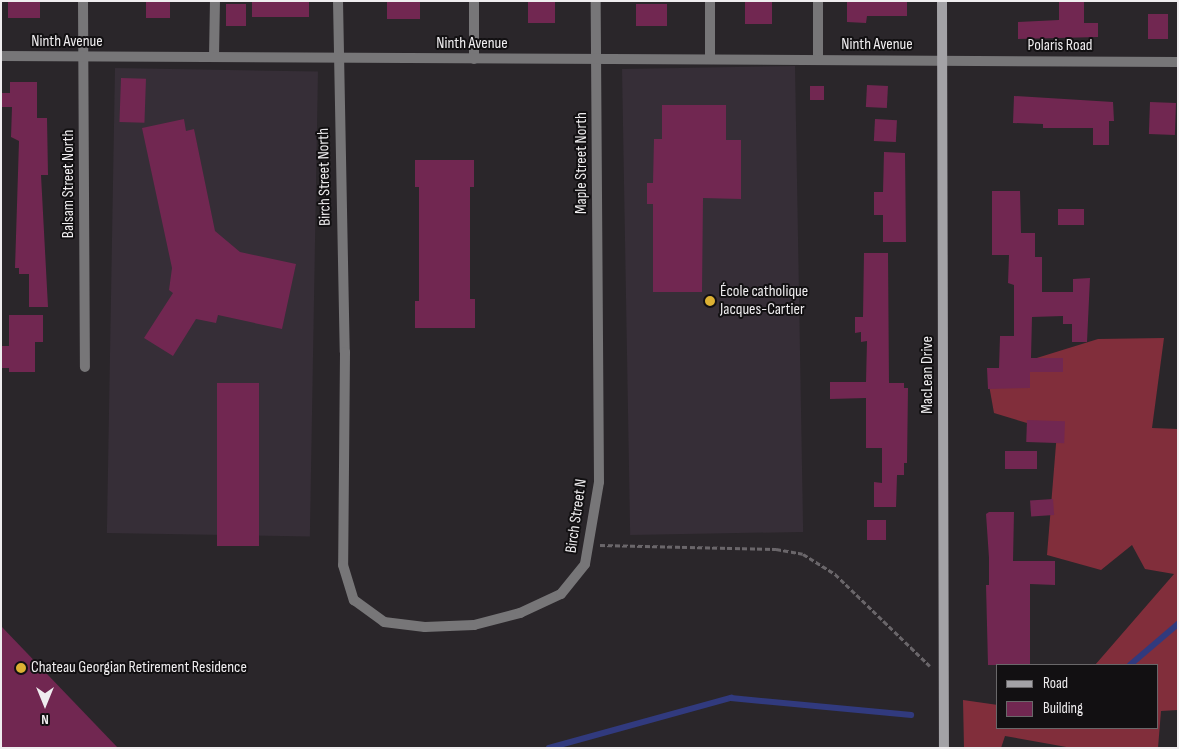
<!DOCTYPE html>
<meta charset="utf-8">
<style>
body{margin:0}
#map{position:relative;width:1179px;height:749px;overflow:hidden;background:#2a262a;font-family:"Sofia Sans Condensed",sans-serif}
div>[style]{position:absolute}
.built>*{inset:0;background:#362e37;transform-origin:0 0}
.forest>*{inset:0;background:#812e3b}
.stream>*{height:5.5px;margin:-2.75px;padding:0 2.75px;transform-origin:2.75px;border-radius:2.75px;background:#313a7e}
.building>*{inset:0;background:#712751;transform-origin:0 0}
.path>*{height:3px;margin-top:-1.5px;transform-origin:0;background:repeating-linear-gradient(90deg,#6a666a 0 5px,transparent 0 7.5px)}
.lane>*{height:10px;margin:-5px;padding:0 5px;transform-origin:5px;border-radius:5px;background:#777678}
.street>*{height:10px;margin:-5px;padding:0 5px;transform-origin:5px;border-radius:5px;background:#777678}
.secondary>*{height:10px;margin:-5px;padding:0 5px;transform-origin:5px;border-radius:5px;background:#a3a2a6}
.dots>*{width:14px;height:14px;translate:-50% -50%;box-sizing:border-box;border:2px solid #121012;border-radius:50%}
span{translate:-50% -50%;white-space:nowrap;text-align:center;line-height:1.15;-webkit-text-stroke:4px #121012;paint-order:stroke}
.street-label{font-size:16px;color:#efedef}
.poi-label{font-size:16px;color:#efedef}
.left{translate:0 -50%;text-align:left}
.frame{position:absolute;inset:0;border:2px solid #efedef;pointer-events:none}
.legend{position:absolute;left:996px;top:664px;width:162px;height:65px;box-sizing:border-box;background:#121012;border:1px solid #6a686a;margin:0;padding:6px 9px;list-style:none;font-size:15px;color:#efedef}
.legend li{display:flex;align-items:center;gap:10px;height:25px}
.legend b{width:25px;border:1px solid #6a686a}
.north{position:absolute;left:20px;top:679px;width:50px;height:50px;-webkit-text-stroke:4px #121012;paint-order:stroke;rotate:180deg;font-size:14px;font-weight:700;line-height:20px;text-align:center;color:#efedef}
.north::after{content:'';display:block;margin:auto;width:18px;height:22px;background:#efedef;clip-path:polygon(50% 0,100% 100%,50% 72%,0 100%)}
</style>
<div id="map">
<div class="built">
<i style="left:795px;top:66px;width:466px;height:173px;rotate:89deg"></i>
<i style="left:115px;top:68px;width:203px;height:465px;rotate:1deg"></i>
</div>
<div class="forest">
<i style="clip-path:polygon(1164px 338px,1152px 428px,1178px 429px,1178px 710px,1161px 711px,1158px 748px,1072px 748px,1005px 736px,1001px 748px,964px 748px,963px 700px,998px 705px,998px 728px,1158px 728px,1158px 665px,1095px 665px,1174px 574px,1145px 569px,1132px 545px,1101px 570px,1047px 555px,1057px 432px,994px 413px,989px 385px,1027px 361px,1098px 339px)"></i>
</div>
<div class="stream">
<i style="left:1130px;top:665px;width:63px;rotate:-40.5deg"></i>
<i style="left:549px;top:748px;width:189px;rotate:-15.4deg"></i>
<i style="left:731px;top:698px;width:181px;rotate:5.4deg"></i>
</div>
<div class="building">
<i style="left:8px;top:1px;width:32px;height:17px"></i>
<i style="left:146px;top:1px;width:24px;height:17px"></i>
<i style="left:252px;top:1px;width:57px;height:16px"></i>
<i style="left:387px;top:1px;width:33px;height:18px"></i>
<i style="left:528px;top:1px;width:27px;height:22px"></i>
<i style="left:745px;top:1px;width:27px;height:23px"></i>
<i style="clip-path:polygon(847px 1px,907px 1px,907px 16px,867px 16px,866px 23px,847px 22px)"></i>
<i style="clip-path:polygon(1059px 1px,1084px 1px,1084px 23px,1098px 23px,1098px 37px,1018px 39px,1018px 22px,1059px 20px)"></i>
<i style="left:226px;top:4px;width:20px;height:22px"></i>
<i style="left:636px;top:4px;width:31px;height:22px"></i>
<i style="left:1148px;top:14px;width:20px;height:25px"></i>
<i style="left:121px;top:78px;width:25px;height:44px;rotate:2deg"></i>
<i style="clip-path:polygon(10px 82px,37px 82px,37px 118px,47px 118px,48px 175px,41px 175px,48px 307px,29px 307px,29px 274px,19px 274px,19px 268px,15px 268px,19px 141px,11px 137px,12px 107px,1px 107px,1px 93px,10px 93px)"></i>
<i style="left:867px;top:85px;width:21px;height:22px;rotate:3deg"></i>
<i style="left:810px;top:86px;width:14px;height:14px"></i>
<i style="clip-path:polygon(1014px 96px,1113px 102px,1114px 121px,1109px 121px,1109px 145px,1093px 145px,1093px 128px,1043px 128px,1043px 124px,1013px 123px)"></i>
<i style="left:1150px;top:102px;width:26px;height:32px;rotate:2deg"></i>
<i style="clip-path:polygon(662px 105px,726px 105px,726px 140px,741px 140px,741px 199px,703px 198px,702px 292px,653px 292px,653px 204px,647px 204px,647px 183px,653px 183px,654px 139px,662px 139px)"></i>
<i style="clip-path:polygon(184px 119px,186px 131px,194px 129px,215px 231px,240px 252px,296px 264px,282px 329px,218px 315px,216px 323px,196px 319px,173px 356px,144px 338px,173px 293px,169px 290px,172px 268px,142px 128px)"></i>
<i style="left:875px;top:119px;width:22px;height:22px;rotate:3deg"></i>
<i style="clip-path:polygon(884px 152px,905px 153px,906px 242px,883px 242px,883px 215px,874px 215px,874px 192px,883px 192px)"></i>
<i style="clip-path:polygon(415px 160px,474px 160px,474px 187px,470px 187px,470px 299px,475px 299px,475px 328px,415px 328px,415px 301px,419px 301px,419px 187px,415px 187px)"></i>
<i style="clip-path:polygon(992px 191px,1020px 191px,1021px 233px,1035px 233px,1035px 257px,1042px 257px,1042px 292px,1073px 292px,1073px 279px,1090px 278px,1087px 342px,1072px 342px,1072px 324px,1063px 324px,1063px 316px,1032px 317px,1031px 358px,1063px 358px,1063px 372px,1030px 372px,1030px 388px,988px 389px,987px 368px,999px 368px,1000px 336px,1014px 336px,1014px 285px,1008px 283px,1009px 255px,992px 255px)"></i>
<i style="left:1058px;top:209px;width:26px;height:16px"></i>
<i style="clip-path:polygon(864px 253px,888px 253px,889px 383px,904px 383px,904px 388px,908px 388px,907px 463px,904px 463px,904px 475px,897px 475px,896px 507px,874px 507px,874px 482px,882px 483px,882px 448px,866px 448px,866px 398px,830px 399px,830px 382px,866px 382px,867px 341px,861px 342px,861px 332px,855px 333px,855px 317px,863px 317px)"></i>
<i style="clip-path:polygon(9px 315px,43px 315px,43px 342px,35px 342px,35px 372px,9px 372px,9px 368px,2px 368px,2px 346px,9px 346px)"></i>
<i style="left:217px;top:383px;width:42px;height:163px"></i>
<i style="left:1027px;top:420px;width:38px;height:22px;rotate:2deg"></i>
<i style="left:1005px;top:451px;width:32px;height:18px"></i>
<i style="left:1053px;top:499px;width:16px;height:23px;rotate:86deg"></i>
<i style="clip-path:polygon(989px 512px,1014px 512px,1013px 561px,1055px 561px,1055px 585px,1030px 584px,1030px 665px,988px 665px,986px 585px,989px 585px,989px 558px,986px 514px)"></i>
<i style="left:867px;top:520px;width:19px;height:20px"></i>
<i style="clip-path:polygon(1px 626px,118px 748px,1px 748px)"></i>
</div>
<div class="path">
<i style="left:600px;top:545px;width:176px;rotate:1.3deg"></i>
<i style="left:776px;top:549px;width:27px;rotate:10deg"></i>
<i style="left:803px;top:554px;width:38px;rotate:32deg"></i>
<i style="left:835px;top:574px;width:132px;rotate:44.1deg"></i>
</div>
<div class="lane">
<i style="left:474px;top:1px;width:58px;rotate:90deg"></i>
<i style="left:710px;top:1px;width:58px;rotate:90deg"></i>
<i style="left:214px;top:57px;width:56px;rotate:-89deg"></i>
</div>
<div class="street">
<i style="left:83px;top:1px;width:366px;rotate:89.7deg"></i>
<i style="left:338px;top:1px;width:351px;rotate:88.9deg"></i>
<i style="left:345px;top:352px;width:213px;rotate:90.5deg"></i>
<i style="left:343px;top:565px;width:37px;rotate:73deg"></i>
<i style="left:354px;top:600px;width:37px;rotate:36deg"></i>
<i style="left:384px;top:622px;width:41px;rotate:7deg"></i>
<i style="left:425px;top:627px;width:49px;rotate:-2.3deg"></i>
<i style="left:474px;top:625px;width:48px;rotate:-14.6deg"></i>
<i style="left:520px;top:613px;width:45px;rotate:-24.9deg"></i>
<i style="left:561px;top:594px;width:38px;rotate:-51deg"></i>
<i style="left:585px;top:564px;width:83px;rotate:-80.3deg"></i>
<i style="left:599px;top:482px;width:481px;rotate:-90.4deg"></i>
<i style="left:818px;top:1px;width:59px;rotate:90deg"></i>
<i style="left:1px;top:56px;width:1177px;rotate:0.29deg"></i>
</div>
<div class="secondary">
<i style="left:942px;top:1px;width:747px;rotate:89.85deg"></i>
</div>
<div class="dots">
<i style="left:710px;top:301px;background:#ddb133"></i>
<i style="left:21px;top:668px;background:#ddb133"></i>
</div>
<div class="street-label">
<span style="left:67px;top:42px">Ninth Avenue</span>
<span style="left:472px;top:44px">Ninth Avenue</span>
<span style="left:877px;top:45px">Ninth Avenue</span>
<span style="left:1060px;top:46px">Polaris Road</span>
<span style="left:582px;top:163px;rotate:-90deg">Maple Street North</span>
<span style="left:325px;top:177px;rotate:-91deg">Birch Street North</span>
<span style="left:69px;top:184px;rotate:-90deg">Balsam Street North</span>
<span style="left:928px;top:375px;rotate:-90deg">MacLean Drive</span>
<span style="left:577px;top:516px;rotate:-82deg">Birch Street N</span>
</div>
<div class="poi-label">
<span class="left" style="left:720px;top:301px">École catholique<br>Jacques-Cartier</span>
<span class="left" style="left:31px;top:668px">Chateau Georgian Retirement Residence</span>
</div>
<div class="frame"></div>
<ul class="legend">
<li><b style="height:6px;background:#a3a2a6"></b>Road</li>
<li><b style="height:14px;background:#712751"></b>Building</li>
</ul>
<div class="north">N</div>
</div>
